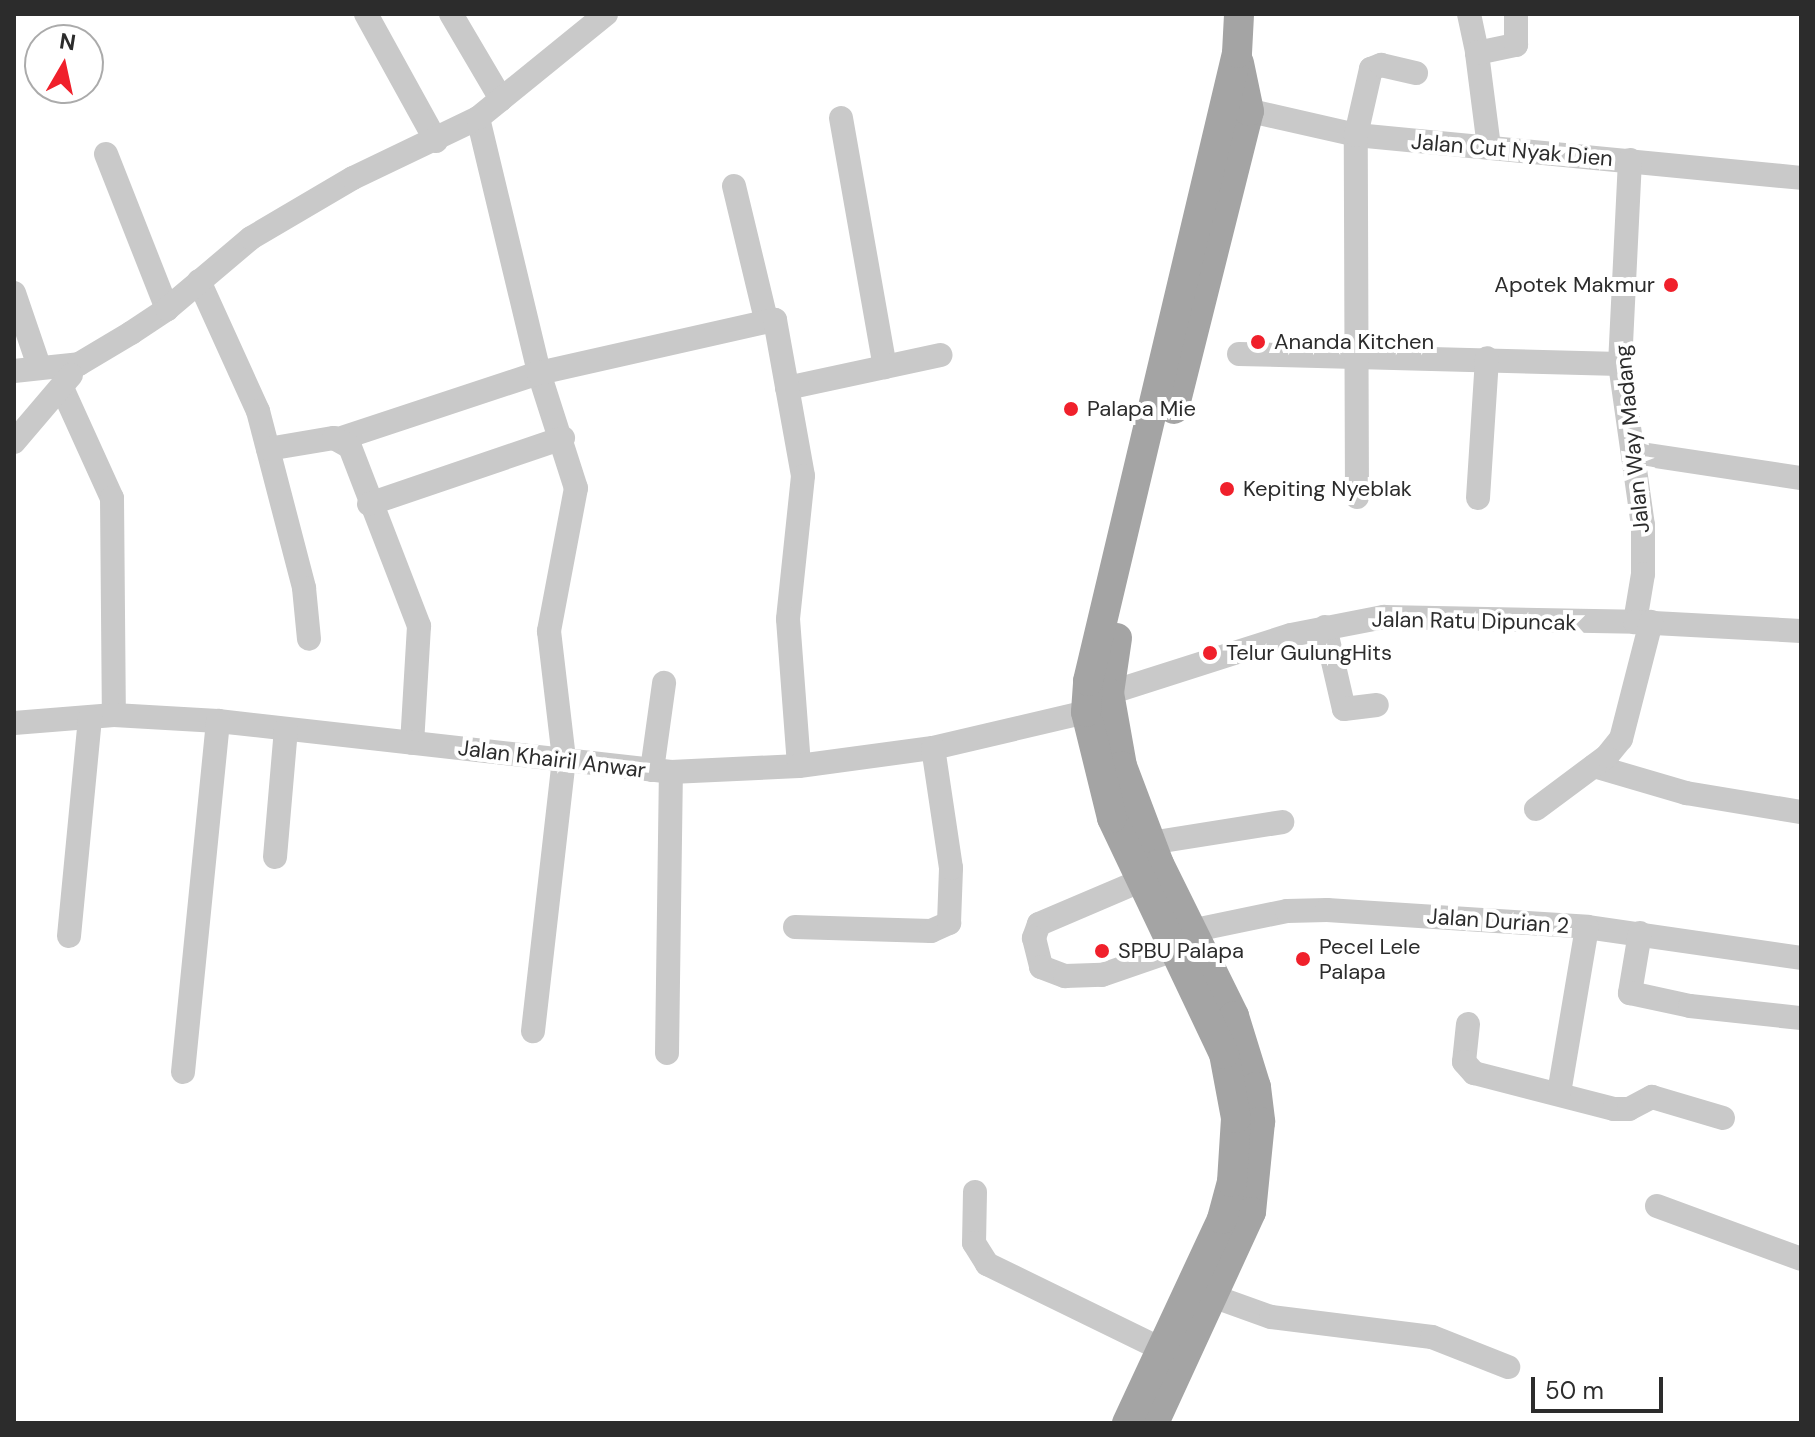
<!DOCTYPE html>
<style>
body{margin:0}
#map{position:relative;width:1815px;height:1437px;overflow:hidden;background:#fff;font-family:"DM Sans",sans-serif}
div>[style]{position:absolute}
.minor>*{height:24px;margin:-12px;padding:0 12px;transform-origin:12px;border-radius:12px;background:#c9c9c9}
.major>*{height:30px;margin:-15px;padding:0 15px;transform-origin:15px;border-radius:15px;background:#a4a4a4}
.dots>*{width:22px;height:22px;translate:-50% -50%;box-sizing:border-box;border:4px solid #fff;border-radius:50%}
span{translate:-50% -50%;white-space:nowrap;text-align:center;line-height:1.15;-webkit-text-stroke:8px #fff;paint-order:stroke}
.street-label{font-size:22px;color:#2c2c2c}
.poi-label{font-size:22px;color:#2c2c2c}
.right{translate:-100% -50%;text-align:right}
.left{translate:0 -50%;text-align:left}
.frame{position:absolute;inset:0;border:16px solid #2c2c2c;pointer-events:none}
.north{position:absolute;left:24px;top:24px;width:80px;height:80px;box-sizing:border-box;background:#fff;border:2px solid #ababab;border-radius:50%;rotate:9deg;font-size:22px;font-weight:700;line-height:32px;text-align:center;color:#2c2c2c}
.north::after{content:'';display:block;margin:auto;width:28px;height:36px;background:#f0202b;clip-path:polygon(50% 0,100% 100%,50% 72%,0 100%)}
.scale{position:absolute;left:1531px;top:1377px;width:132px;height:36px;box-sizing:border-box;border:4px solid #2c2c2c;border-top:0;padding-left:10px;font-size:24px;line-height:28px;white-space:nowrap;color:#2c2c2c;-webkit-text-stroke:6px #fff;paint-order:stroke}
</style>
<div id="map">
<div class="minor">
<i style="left:366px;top:14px;width:145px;rotate:61.1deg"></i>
<i style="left:451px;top:14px;width:99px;rotate:59.5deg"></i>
<i style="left:1469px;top:14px;width:40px;rotate:78deg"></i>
<i style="left:1233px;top:107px;width:126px;rotate:12.8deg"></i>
<i style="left:1356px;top:135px;width:447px;rotate:5.5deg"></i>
<i style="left:478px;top:118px;width:262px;rotate:76.5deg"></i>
<i style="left:539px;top:373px;width:121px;rotate:72.2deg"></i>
<i style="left:576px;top:488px;width:146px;rotate:100.7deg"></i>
<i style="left:549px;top:631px;width:129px;rotate:83.3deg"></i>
<i style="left:564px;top:759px;width:274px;rotate:96.5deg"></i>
<i style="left:841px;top:118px;width:253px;rotate:80deg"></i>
<i style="left:1489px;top:147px;width:95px;rotate:-97.3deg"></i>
<i style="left:1477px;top:53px;width:40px;rotate:-12deg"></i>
<i style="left:1516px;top:45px;width:31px;rotate:-90deg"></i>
<i style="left:106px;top:154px;width:167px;rotate:68.5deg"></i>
<i style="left:1630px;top:160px;width:204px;rotate:92.8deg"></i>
<i style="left:1620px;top:364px;width:163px;rotate:81.9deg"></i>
<i style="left:1643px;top:525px;width:49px;rotate:90deg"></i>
<i style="left:1643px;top:574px;width:49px;rotate:99.5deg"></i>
<i style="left:734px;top:186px;width:137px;rotate:76.5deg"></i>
<i style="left:199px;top:281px;width:143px;rotate:65.6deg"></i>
<i style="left:258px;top:411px;width:183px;rotate:75.4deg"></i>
<i style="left:304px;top:588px;width:51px;rotate:84.4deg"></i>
<i style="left:14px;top:293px;width:77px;rotate:71.1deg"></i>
<i style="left:1239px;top:354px;width:381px;rotate:1.5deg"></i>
<i style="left:14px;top:371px;width:65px;rotate:-6.1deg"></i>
<i style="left:79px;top:364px;width:61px;rotate:-30.8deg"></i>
<i style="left:131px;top:333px;width:43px;rotate:-33.7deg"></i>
<i style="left:167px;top:309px;width:110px;rotate:-40.2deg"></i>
<i style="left:251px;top:238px;width:118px;rotate:-30.5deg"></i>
<i style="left:353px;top:178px;width:139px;rotate:-25.6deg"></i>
<i style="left:478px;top:118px;width:165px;rotate:-39.1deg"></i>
<i style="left:62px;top:388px;width:121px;rotate:65.6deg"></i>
<i style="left:112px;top:498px;width:217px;rotate:89.5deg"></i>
<i style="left:787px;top:388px;width:157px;rotate:-12.1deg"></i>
<i style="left:342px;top:438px;width:207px;rotate:-18.3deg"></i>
<i style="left:539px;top:373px;width:242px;rotate:-12.7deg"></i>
<i style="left:775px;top:320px;width:158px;rotate:79.8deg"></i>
<i style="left:803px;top:476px;width:144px;rotate:96deg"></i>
<i style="left:788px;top:619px;width:147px;rotate:85.7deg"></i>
<i style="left:14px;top:442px;width:88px;rotate:-49.6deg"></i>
<i style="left:268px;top:449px;width:67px;rotate:-9.5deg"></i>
<i style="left:334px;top:438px;width:18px;rotate:29deg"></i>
<i style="left:350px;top:447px;width:192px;rotate:68.9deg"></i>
<i style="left:419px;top:626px;width:117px;rotate:93.4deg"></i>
<i style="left:1635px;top:453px;width:168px;rotate:8.6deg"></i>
<i style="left:1357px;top:497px;width:362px;rotate:-90.2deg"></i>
<i style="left:1356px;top:135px;width:68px;rotate:-77.2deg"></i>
<i style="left:1371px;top:69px;width:11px;rotate:-22deg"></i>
<i style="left:1381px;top:65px;width:36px;rotate:13deg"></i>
<i style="left:1478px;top:498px;width:140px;rotate:-86.3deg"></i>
<i style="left:369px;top:504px;width:205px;rotate:-18.8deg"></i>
<i style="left:1325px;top:627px;width:84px;rotate:77deg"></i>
<i style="left:1344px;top:709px;width:33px;rotate:-7deg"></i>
<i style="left:1109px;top:693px;width:191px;rotate:-17.7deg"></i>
<i style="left:1291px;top:635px;width:95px;rotate:-11deg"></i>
<i style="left:1384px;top:617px;width:251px;rotate:1.1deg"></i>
<i style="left:1635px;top:622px;width:166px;rotate:3.1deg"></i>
<i style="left:14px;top:723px;width:100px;rotate:-4.6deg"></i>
<i style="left:114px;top:715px;width:104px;rotate:3.3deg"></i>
<i style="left:218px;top:721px;width:456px;rotate:6.4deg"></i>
<i style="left:671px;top:772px;width:128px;rotate:-2.7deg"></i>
<i style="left:799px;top:766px;width:135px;rotate:-7.7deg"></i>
<i style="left:933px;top:748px;width:157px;rotate:-13.2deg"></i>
<i style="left:1594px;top:766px;width:96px;rotate:16.4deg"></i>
<i style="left:1686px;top:793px;width:117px;rotate:9.4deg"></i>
<i style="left:652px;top:770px;width:88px;rotate:-82.1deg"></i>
<i style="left:1536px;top:809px;width:89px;rotate:-36.7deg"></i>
<i style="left:1607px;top:756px;width:22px;rotate:-51deg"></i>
<i style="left:1621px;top:739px;width:121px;rotate:-75.6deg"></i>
<i style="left:1150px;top:843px;width:134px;rotate:-9deg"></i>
<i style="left:275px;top:857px;width:128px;rotate:-85.1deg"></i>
<i style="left:1140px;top:881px;width:110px;rotate:156.9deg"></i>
<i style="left:1039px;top:924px;width:15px;rotate:110deg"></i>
<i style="left:1034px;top:938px;width:30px;rotate:76deg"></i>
<i style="left:1041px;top:967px;width:26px;rotate:21deg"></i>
<i style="left:1065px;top:976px;width:37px;rotate:-2deg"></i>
<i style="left:1102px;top:975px;width:79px;rotate:-19.1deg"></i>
<i style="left:795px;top:927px;width:136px;rotate:1.7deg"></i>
<i style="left:931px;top:931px;width:20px;rotate:-24deg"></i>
<i style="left:949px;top:923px;width:55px;rotate:-87.9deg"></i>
<i style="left:951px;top:868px;width:121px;rotate:-98.5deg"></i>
<i style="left:1195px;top:930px;width:94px;rotate:-11.7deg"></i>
<i style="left:1287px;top:911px;width:40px;rotate:-1.4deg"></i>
<i style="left:1327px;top:910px;width:261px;rotate:3.7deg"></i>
<i style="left:1587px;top:927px;width:216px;rotate:8.2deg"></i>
<i style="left:1640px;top:933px;width:61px;rotate:99.5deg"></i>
<i style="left:1630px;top:993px;width:61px;rotate:12.2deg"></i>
<i style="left:1690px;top:1006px;width:112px;rotate:6.2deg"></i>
<i style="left:69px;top:936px;width:219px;rotate:-84.5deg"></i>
<i style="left:1468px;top:1024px;width:38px;rotate:96deg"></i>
<i style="left:1464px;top:1062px;width:15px;rotate:48deg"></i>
<i style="left:1474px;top:1073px;width:145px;rotate:14.4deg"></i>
<i style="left:1614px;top:1109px;width:15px"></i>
<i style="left:1629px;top:1109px;width:26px;rotate:-28deg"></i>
<i style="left:1652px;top:1097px;width:74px;rotate:16.5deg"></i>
<i style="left:667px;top:1053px;width:281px;rotate:-89.2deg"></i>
<i style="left:183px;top:1072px;width:353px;rotate:-84.3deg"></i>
<i style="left:1559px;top:1093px;width:168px;rotate:-80.4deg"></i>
<i style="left:975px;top:1192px;width:51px;rotate:91.1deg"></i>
<i style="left:974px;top:1243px;width:25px;rotate:58deg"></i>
<i style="left:987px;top:1264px;width:212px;rotate:26deg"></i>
<i style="left:1657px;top:1206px;width:153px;rotate:20.2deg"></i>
<i style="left:1215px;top:1297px;width:59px;rotate:19.7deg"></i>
<i style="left:1271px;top:1317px;width:162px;rotate:7.1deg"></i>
<i style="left:1432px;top:1337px;width:82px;rotate:21.5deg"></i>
</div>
<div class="major">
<i style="left:1174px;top:409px;width:307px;rotate:-75.9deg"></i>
<i style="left:1249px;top:111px;width:49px;rotate:-101.8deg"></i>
<i style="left:1117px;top:638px;width:56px;rotate:98.3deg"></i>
<i style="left:1109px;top:693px;width:74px;rotate:79.9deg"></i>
<i style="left:1122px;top:766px;width:105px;rotate:69.3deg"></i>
<i style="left:1159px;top:864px;width:169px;rotate:63.7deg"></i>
<i style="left:1234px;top:1016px;width:74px;rotate:72.8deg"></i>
<i style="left:1256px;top:1087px;width:35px;rotate:83deg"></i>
<i style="left:1260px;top:1122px;width:90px;rotate:95.7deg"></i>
<i style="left:1251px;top:1212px;width:232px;rotate:114.7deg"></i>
<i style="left:1127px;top:1423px;width:225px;rotate:-65deg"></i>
<i style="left:1222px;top:1219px;width:38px;rotate:-75deg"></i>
<i style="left:1232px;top:1182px;width:64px;rotate:-86.4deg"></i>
<i style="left:1236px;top:1118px;width:65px;rotate:-100.6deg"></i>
<i style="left:1224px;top:1054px;width:261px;rotate:-115.4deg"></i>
<i style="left:1112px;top:818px;width:109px;rotate:-103.8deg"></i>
<i style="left:1086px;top:712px;width:31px;rotate:-86deg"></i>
<i style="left:1088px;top:681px;width:645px;rotate:-76.65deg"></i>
<i style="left:1237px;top:53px;width:39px;rotate:-87deg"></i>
</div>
<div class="dots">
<i style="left:1671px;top:285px;background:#f0202b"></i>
<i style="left:1258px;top:342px;background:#f0202b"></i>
<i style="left:1071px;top:409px;background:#f0202b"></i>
<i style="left:1227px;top:489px;background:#f0202b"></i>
<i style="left:1210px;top:653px;background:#f0202b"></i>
<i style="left:1102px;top:951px;background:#f0202b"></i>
<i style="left:1303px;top:959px;background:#f0202b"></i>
</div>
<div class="street-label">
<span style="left:1512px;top:150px;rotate:5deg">Jalan Cut Nyak Dien</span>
<span style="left:1632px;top:439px;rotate:-96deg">Jalan Way Madang</span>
<span style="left:1474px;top:621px;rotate:1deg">Jalan Ratu Dipuncak</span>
<span style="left:552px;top:759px;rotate:7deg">Jalan Khairil Anwar</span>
<span style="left:1498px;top:921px;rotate:4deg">Jalan Durian 2</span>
</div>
<div class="poi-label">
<span class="right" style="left:1655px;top:285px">Apotek Makmur</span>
<span class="left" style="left:1274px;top:342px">Ananda Kitchen</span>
<span class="left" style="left:1087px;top:409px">Palapa Mie</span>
<span class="left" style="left:1243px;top:489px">Kepiting Nyeblak</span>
<span class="left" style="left:1226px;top:653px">Telur GulungHits</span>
<span class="left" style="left:1319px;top:959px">Pecel Lele<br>Palapa</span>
<span class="left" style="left:1118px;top:951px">SPBU Palapa</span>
</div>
<div class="frame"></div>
<div class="north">N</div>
<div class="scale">50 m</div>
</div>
